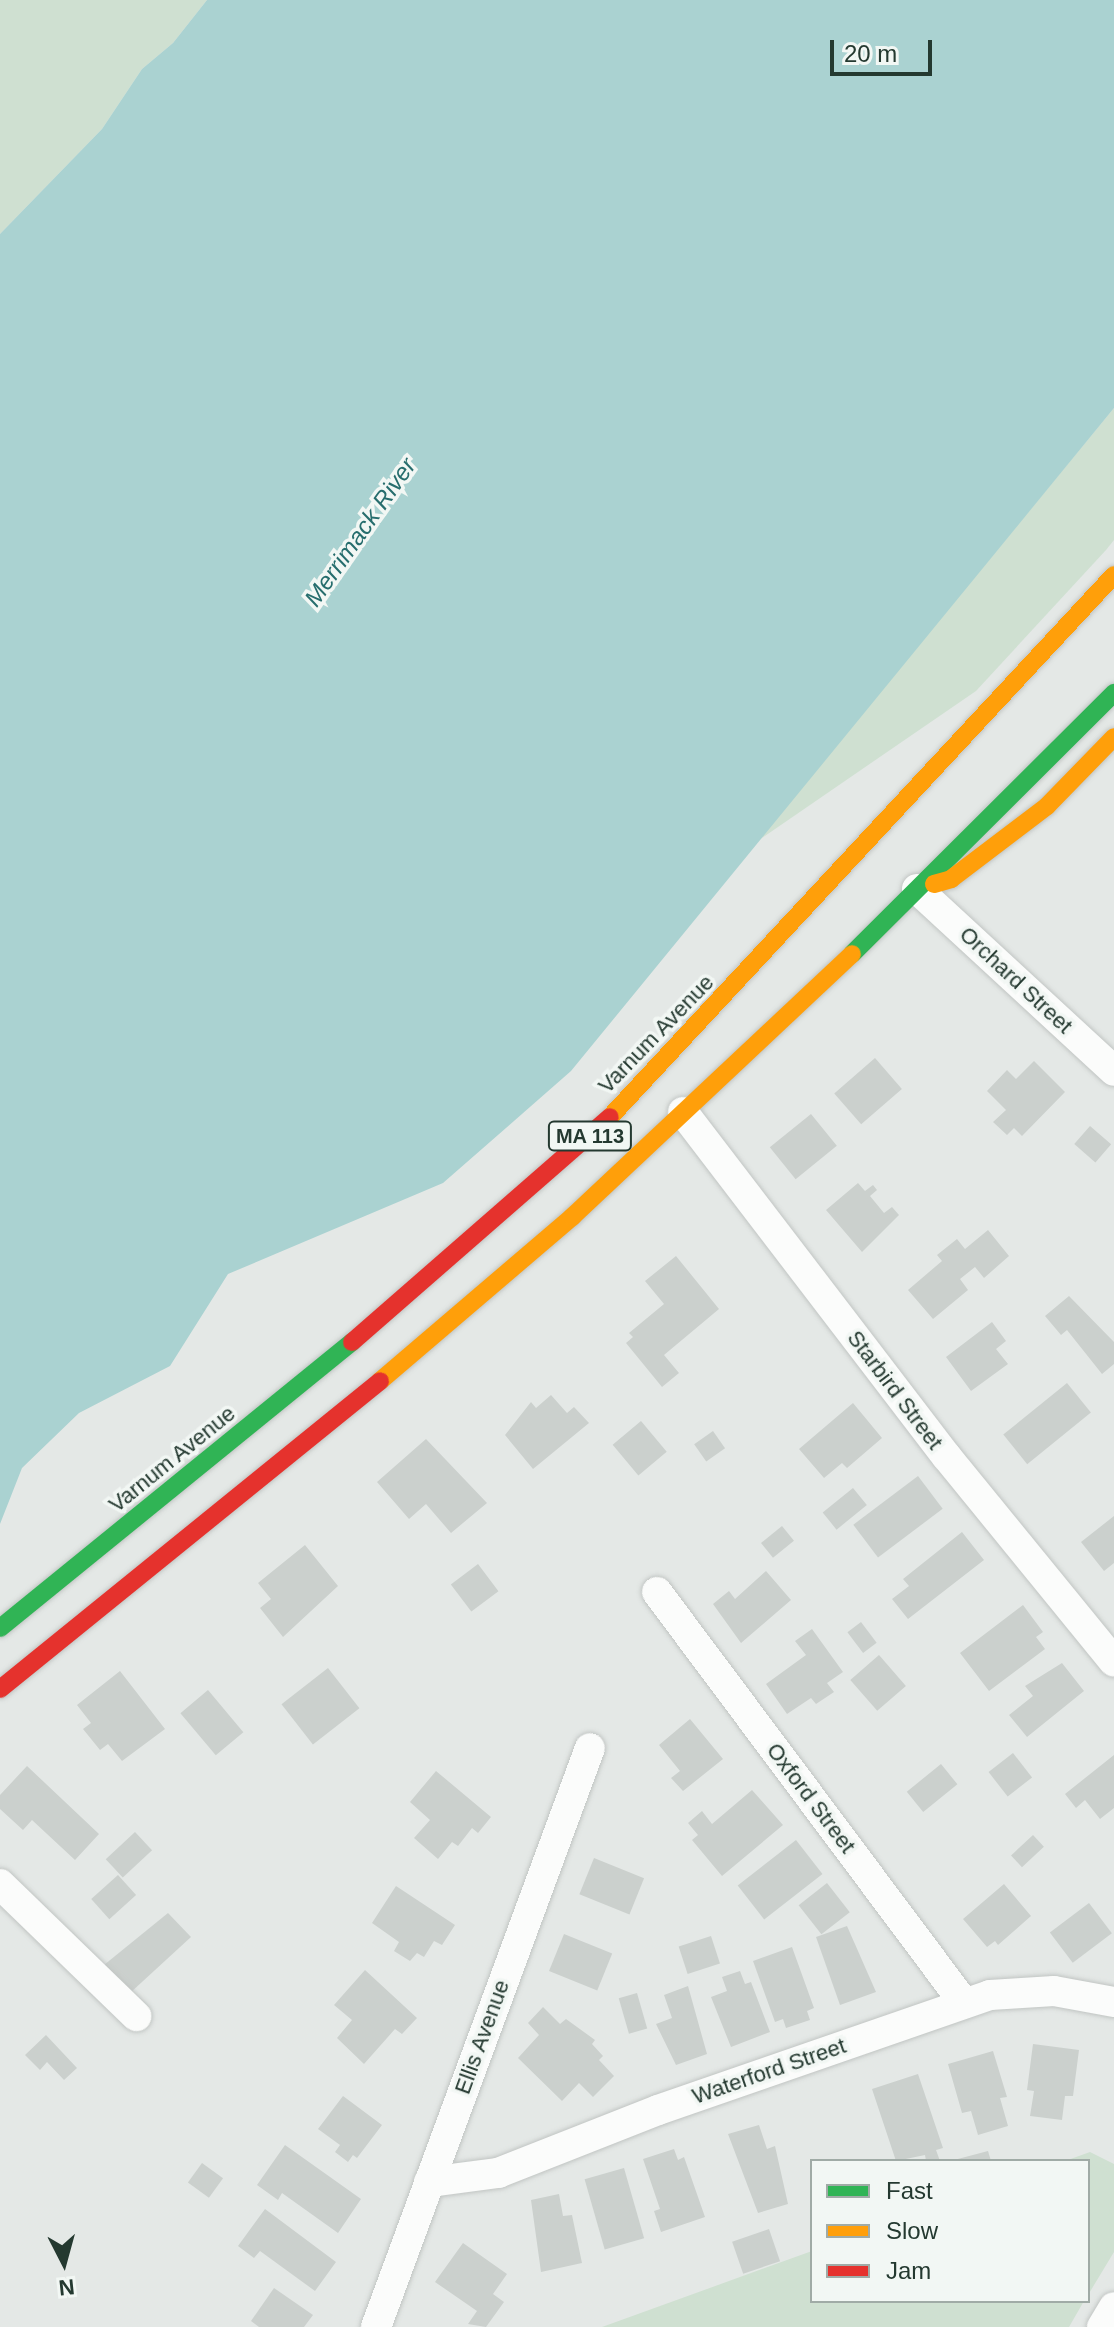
<!DOCTYPE html>
<style>
body{margin:0}
#map{position:relative;width:1114px;height:2327px;overflow:hidden;background:#e4e8e6;font-family:Helvetica,sans-serif}
div>[style]{position:absolute}
.green>*{inset:0;background:#cfe0d1}
.water>*{inset:0;background:#aad2d1}
.building>*{inset:0;background:#cbd0cd;transform-origin:0 0}
.roads{filter:drop-shadow(0 0 2px #c1c5c3) drop-shadow(0 0 2px #c1c5c3)}
.street>*{height:30px;margin:-15px;padding:0 15px;transform-origin:15px;border-radius:15px;background:#fbfcfb}
.fast>*{height:18px;margin:-9px;padding:0 9px;transform-origin:9px;border-radius:9px;background:#30b455}
.slow>*{height:18px;margin:-9px;padding:0 9px;transform-origin:9px;border-radius:9px;background:#ff9f0a}
.jam>*{height:18px;margin:-9px;padding:0 9px;transform-origin:9px;border-radius:9px;background:#e5322d}
span{translate:-50% -50%;white-space:nowrap;text-align:center;line-height:1.15;-webkit-text-stroke:7px #f2f7f4;paint-order:stroke}
.shield-label span{padding:2px 6px;background:#f2f7f4;border:2px solid;border-radius:6px;-webkit-text-stroke-width:0}
.shield-label{font-size:20px;color:#243930;font-weight:700}
.street-label{font-size:22px;color:#243930}
.water-label{font-size:24px;color:#266d6d;font-style:italic}
.legend{position:absolute;left:810px;top:2159px;width:280px;height:144px;box-sizing:border-box;background:#f2f7f4;border:2px solid #a0aba6;margin:0;padding:10px 14px;list-style:none;font-size:24px;color:#243930}
.legend li{display:flex;align-items:center;gap:16px;height:40px}
.legend b{width:40px;border:2px solid #a0aba6}
.north{position:absolute;left:24px;top:2223px;width:80px;height:80px;-webkit-text-stroke:6px #f2f7f4;paint-order:stroke;rotate:174deg;font-size:22px;font-weight:700;line-height:32px;text-align:center;color:#243930}
.north::after{content:'';display:block;margin:auto;width:28px;height:36px;background:#243930;clip-path:polygon(50% 0,100% 100%,50% 72%,0 100%)}
.scale{position:absolute;left:830px;top:40px;width:102px;height:36px;box-sizing:border-box;border:4px solid #243930;border-top:0;padding-left:10px;font-size:24px;line-height:28px;white-space:nowrap;color:#243930;-webkit-text-stroke:6px #f2f7f4;paint-order:stroke}
</style>
<div id="map">
<div class="green">
<i style="clip-path:polygon(0 0,207px 0,173px 43px,142px 69px,102px 129px,0 234px)"></i>
<i style="clip-path:polygon(1114px 408px,1114px 540px,1106px 550px,976px 691px,756px 842px)"></i>
<i style="clip-path:polygon(1090px 2152px,1114px 2164px,1114px 2252px,1088px 2295px,1088px 2161px,1065px 2161px)"></i>
<i style="clip-path:polygon(812px 2251px,812px 2301px,1084px 2301px,1069px 2327px,602px 2327px)"></i>
</div>
<div class="water">
<i style="clip-path:polygon(207px 0,1114px 0,1114px 408px,571px 1071px,443px 1183px,228px 1274px,170px 1366px,79px 1413px,22px 1468px,0 1524px,0 234px,102px 129px,142px 69px,173px 43px)"></i>
</div>
<div class="building">
<i style="left:875px;top:1058px;width:41px;height:54px;rotate:49deg"></i>
<i style="clip-path:polygon(1034px 1061px,1065px 1092px,1022px 1136px,1014px 1128px,1007px 1135px,993px 1122px,1006px 1110px,987px 1091px,1007px 1070px,1016px 1079px)"></i>
<i style="left:811px;top:1114px;width:41px;height:53px;rotate:51deg"></i>
<i style="left:1090px;top:1126px;width:28px;height:24px;rotate:41deg"></i>
<i style="clip-path:polygon(858px 1183px,865px 1191px,873px 1185px,877px 1190px,870px 1196px,884px 1213px,892px 1207px,899px 1215px,862px 1252px,826px 1210px)"></i>
<i style="clip-path:polygon(988px 1230px,1009px 1256px,984px 1278px,975px 1267px,960px 1279px,968px 1290px,933px 1319px,908px 1290px,942px 1261px,937px 1255px,957px 1239px,965px 1249px)"></i>
<i style="clip-path:polygon(676px 1256px,719px 1309px,664px 1355px,679px 1373px,662px 1387px,626px 1343px,633px 1337px,629px 1333px,664px 1304px,645px 1281px)"></i>
<i style="clip-path:polygon(1069px 1296px,1114px 1342px,1114px 1364px,1102px 1374px,1067px 1330px,1061px 1335px,1045px 1316px)"></i>
<i style="clip-path:polygon(992px 1322px,1006px 1341px,996px 1349px,1008px 1364px,971px 1391px,946px 1357px)"></i>
<i style="left:1067px;top:1383px;width:38px;height:82px;rotate:51deg"></i>
<i style="clip-path:polygon(551px 1395px,567px 1413px,574px 1407px,589px 1423px,533px 1469px,505px 1435px,531px 1402px,536px 1408px)"></i>
<i style="clip-path:polygon(853px 1403px,882px 1438px,847px 1468px,842px 1463px,824px 1478px,799px 1449px)"></i>
<i style="left:641px;top:1421px;width:40px;height:37px;rotate:50deg"></i>
<i style="left:713px;top:1431px;width:21px;height:23px;rotate:55deg"></i>
<i style="clip-path:polygon(426px 1439px,487px 1503px,451px 1533px,426px 1504px,409px 1519px,377px 1482px)"></i>
<i style="left:918px;top:1476px;width:41px;height:81px;rotate:53deg"></i>
<i style="left:853px;top:1488px;width:22px;height:39px;rotate:51deg"></i>
<i style="clip-path:polygon(1114px 1516px,1114px 1563px,1104px 1571px,1081px 1542px)"></i>
<i style="left:782px;top:1526px;width:19px;height:27px;rotate:51deg"></i>
<i style="clip-path:polygon(962px 1532px,984px 1560px,908px 1619px,892px 1599px,909px 1586px,903px 1579px)"></i>
<i style="clip-path:polygon(305px 1545px,338px 1586px,283px 1637px,260px 1608px,271px 1599px,258px 1583px)"></i>
<i style="left:478px;top:1564px;width:34px;height:34px;rotate:53deg"></i>
<i style="clip-path:polygon(766px 1571px,791px 1600px,741px 1643px,713px 1604px,729px 1591px,735px 1599px)"></i>
<i style="clip-path:polygon(1023px 1605px,1043px 1632px,1036px 1637px,1045px 1649px,989px 1691px,960px 1653px)"></i>
<i style="left:861px;top:1622px;width:26px;height:17px;rotate:53deg"></i>
<i style="clip-path:polygon(812px 1629px,843px 1672px,827px 1683px,834px 1692px,816px 1704px,811px 1698px,787px 1714px,766px 1684px,806px 1655px,795px 1641px)"></i>
<i style="left:879px;top:1655px;width:41px;height:38px;rotate:49deg"></i>
<i style="clip-path:polygon(1062px 1663px,1084px 1691px,1027px 1737px,1009px 1715px,1033px 1696px,1025px 1686px)"></i>
<i style="left:328px;top:1668px;width:51px;height:59px;rotate:52deg"></i>
<i style="clip-path:polygon(120px 1671px,165px 1729px,122px 1761px,108px 1744px,100px 1750px,83px 1729px,91px 1723px,77px 1705px)"></i>
<i style="left:208px;top:1690px;width:55px;height:36px;rotate:50deg"></i>
<i style="clip-path:polygon(690px 1719px,723px 1759px,683px 1791px,671px 1778px,680px 1771px,659px 1745px)"></i>
<i style="left:1013px;top:1753px;width:31px;height:31px;rotate:52deg"></i>
<i style="clip-path:polygon(1114px 1755px,1114px 1808px,1100px 1819px,1085px 1800px,1076px 1808px,1065px 1794px)"></i>
<i style="left:941px;top:1764px;width:26px;height:44px;rotate:51deg"></i>
<i style="clip-path:polygon(27px 1766px,99px 1834px,75px 1860px,32px 1820px,23px 1830px,0 1809px,0 1795px)"></i>
<i style="clip-path:polygon(436px 1771px,491px 1817px,478px 1833px,472px 1828px,458px 1846px,452px 1842px,438px 1859px,414px 1838px,430px 1820px,410px 1802px)"></i>
<i style="clip-path:polygon(752px 1790px,783px 1825px,722px 1876px,692px 1840px,698px 1835px,688px 1823px,702px 1811px,712px 1824px)"></i>
<i style="left:135px;top:1832px;width:25px;height:40px;rotate:47deg"></i>
<i style="left:1033px;top:1835px;width:16px;height:30px;rotate:47deg"></i>
<i style="left:796px;top:1840px;width:43px;height:74px;rotate:52deg"></i>
<i style="left:594px;top:1858px;width:54px;height:39px;rotate:22deg"></i>
<i style="left:118px;top:1875px;width:27px;height:36px;rotate:48deg"></i>
<i style="left:827px;top:1883px;width:37px;height:36px;rotate:52deg"></i>
<i style="clip-path:polygon(1004px 1884px,1031px 1916px,998px 1945px,995px 1941px,987px 1947px,963px 1919px)"></i>
<i style="clip-path:polygon(396px 1886px,455px 1925px,442px 1945px,434px 1941px,424px 1957px,417px 1953px,410px 1961px,394px 1951px,399px 1942px,372px 1923px)"></i>
<i style="left:1089px;top:1903px;width:38px;height:49px;rotate:53deg"></i>
<i style="clip-path:polygon(168px 1913px,191px 1937px,130px 1993px,104px 1965px)"></i>
<i style="clip-path:polygon(847px 1926px,876px 1992px,840px 2005px,816px 1937px)"></i>
<i style="left:564px;top:1934px;width:52px;height:40px;rotate:22deg"></i>
<i style="left:711px;top:1936px;width:29px;height:34px;rotate:72deg"></i>
<i style="clip-path:polygon(792px 1947px,814px 2008px,807px 2011px,810px 2020px,786px 2028px,783px 2019px,775px 2022px,753px 1961px)"></i>
<i style="clip-path:polygon(365px 1970px,417px 2018px,402px 2034px,395px 2029px,364px 2064px,337px 2038px,352px 2020px,334px 2005px)"></i>
<i style="clip-path:polygon(740px 1971px,745px 1984px,751px 1982px,770px 2032px,731px 2047px,711px 1997px,727px 1991px,722px 1977px)"></i>
<i style="clip-path:polygon(688px 1986px,707px 2054px,676px 2065px,656px 2024px,672px 2018px,664px 1995px)"></i>
<i style="left:637px;top:1993px;width:37px;height:19px;rotate:74deg"></i>
<i style="clip-path:polygon(543px 2007px,560px 2024px,566px 2019px,595px 2040px,592px 2044px,603px 2056px,599px 2060px,614px 2076px,593px 2097px,579px 2083px,562px 2101px,518px 2058px,539px 2035px,528px 2023px)"></i>
<i style="clip-path:polygon(46px 2035px,77px 2068px,64px 2080px,47px 2062px,40px 2070px,25px 2055px)"></i>
<i style="clip-path:polygon(1033px 2044px,1079px 2050px,1073px 2096px,1065px 2096px,1062px 2120px,1030px 2116px,1034px 2091px,1027px 2090px)"></i>
<i style="clip-path:polygon(993px 2051px,1007px 2097px,1000px 2098px,1008px 2126px,978px 2135px,971px 2111px,962px 2113px,948px 2064px)"></i>
<i style="clip-path:polygon(918px 2074px,943px 2148px,936px 2150px,940px 2161px,926px 2161px,925px 2155px,896px 2161px,872px 2089px)"></i>
<i style="clip-path:polygon(343px 2096px,382px 2125px,357px 2158px,353px 2155px,348px 2162px,335px 2152px,340px 2145px,318px 2129px)"></i>
<i style="clip-path:polygon(759px 2125px,767px 2149px,775px 2146px,788px 2204px,758px 2213px,728px 2134px)"></i>
<i style="clip-path:polygon(285px 2145px,361px 2199px,338px 2233px,282px 2193px,278px 2200px,257px 2185px)"></i>
<i style="clip-path:polygon(674px 2149px,678px 2160px,684px 2157px,705px 2217px,661px 2232px,654px 2211px,660px 2209px,643px 2159px)"></i>
<i style="clip-path:polygon(988px 2151px,991px 2161px,954px 2161px,954px 2160px)"></i>
<i style="left:202px;top:2163px;width:26px;height:24px;rotate:36deg"></i>
<i style="left:624px;top:2168px;width:73px;height:41px;rotate:74deg"></i>
<i style="clip-path:polygon(559px 2194px,563px 2216px,572px 2215px,582px 2263px,541px 2272px,531px 2200px)"></i>
<i style="clip-path:polygon(265px 2209px,336px 2262px,315px 2291px,260px 2251px,254px 2258px,238px 2246px)"></i>
<i style="left:769px;top:2229px;width:34px;height:39px;rotate:71deg"></i>
<i style="clip-path:polygon(463px 2243px,507px 2274px,493px 2294px,504px 2302px,486px 2327px,468px 2324px,477px 2311px,435px 2282px)"></i>
<i style="clip-path:polygon(274px 2288px,313px 2315px,304px 2327px,259px 2327px,251px 2321px)"></i>
</div>
<div class="roads">
<div class="street">
<i style="left:917px;top:889px;width:268px;rotate:42.7deg"></i>
<i style="left:683px;top:1112px;width:434px;rotate:52.6deg"></i>
<i style="left:947px;top:1457px;width:264px;rotate:50.8deg"></i>
<i style="left:657px;top:1592px;width:513px;rotate:53.24deg"></i>
<i style="left:0;top:1884px;width:190px;rotate:44.1deg"></i>
<i style="left:429px;top:2182px;width:70px;rotate:-7.4deg"></i>
<i style="left:498px;top:2173px;width:172px;rotate:-21.5deg"></i>
<i style="left:658px;top:2110px;width:351px;rotate:-19.1deg"></i>
<i style="left:990px;top:1995px;width:64px;rotate:-3.6deg"></i>
<i style="left:1054px;top:1991px;width:61px;rotate:10.4deg"></i>
<i style="left:376px;top:2327px;width:617px;rotate:-69.72deg"></i>
<i style="left:1102px;top:2327px;width:23px;rotate:-59deg"></i>
</div>
<div class="fast">
<i style="left:852px;top:954px;width:370px;rotate:-44.9deg"></i>
<i style="left:0;top:1628px;width:454px;rotate:-39.1deg"></i>
</div>
<div class="slow">
<i style="left:934px;top:884px;width:18px;rotate:-16deg"></i>
<i style="left:951px;top:879px;width:121px;rotate:-37.2deg"></i>
<i style="left:1047px;top:806px;width:96px;rotate:-45.8deg"></i>
<i style="left:610px;top:1117px;width:740px;rotate:-47.08deg"></i>
<i style="left:380px;top:1381px;width:253px;rotate:-40.5deg"></i>
<i style="left:572px;top:1217px;width:384px;rotate:-43.2deg"></i>
</div>
<div class="jam">
<i style="left:352px;top:1342px;width:342px;rotate:-41.1deg"></i>
<i style="left:0;top:1689px;width:489px;rotate:-39deg"></i>
</div>
</div>
<div class="shield-label">
<span style="left:590px;top:1136px">MA 113</span>
</div>
<div class="street-label">
<span style="left:1016px;top:980px;rotate:43deg">Orchard Street</span>
<span style="left:656px;top:1034px;rotate:-46deg">Varnum Avenue</span>
<span style="left:895px;top:1390px;rotate:53deg">Starbird Street</span>
<span style="left:172px;top:1459px;rotate:-39deg">Varnum Avenue</span>
<span style="left:811px;top:1798px;rotate:53deg">Oxford Street</span>
<span style="left:482px;top:2037px;rotate:-70deg">Ellis Avenue</span>
<span style="left:769px;top:2071px;rotate:-19deg">Waterford Street</span>
</div>
<div class="water-label">
<span style="left:360px;top:532px;rotate:-55deg">Merrimack River</span>
</div>
<ul class="legend">
<li><b style="height:10px;background:#30b455"></b>Fast</li>
<li><b style="height:10px;background:#ff9f0a"></b>Slow</li>
<li><b style="height:10px;background:#e5322d"></b>Jam</li>
</ul>
<div class="north">N</div>
<div class="scale">20 m</div>
</div>
